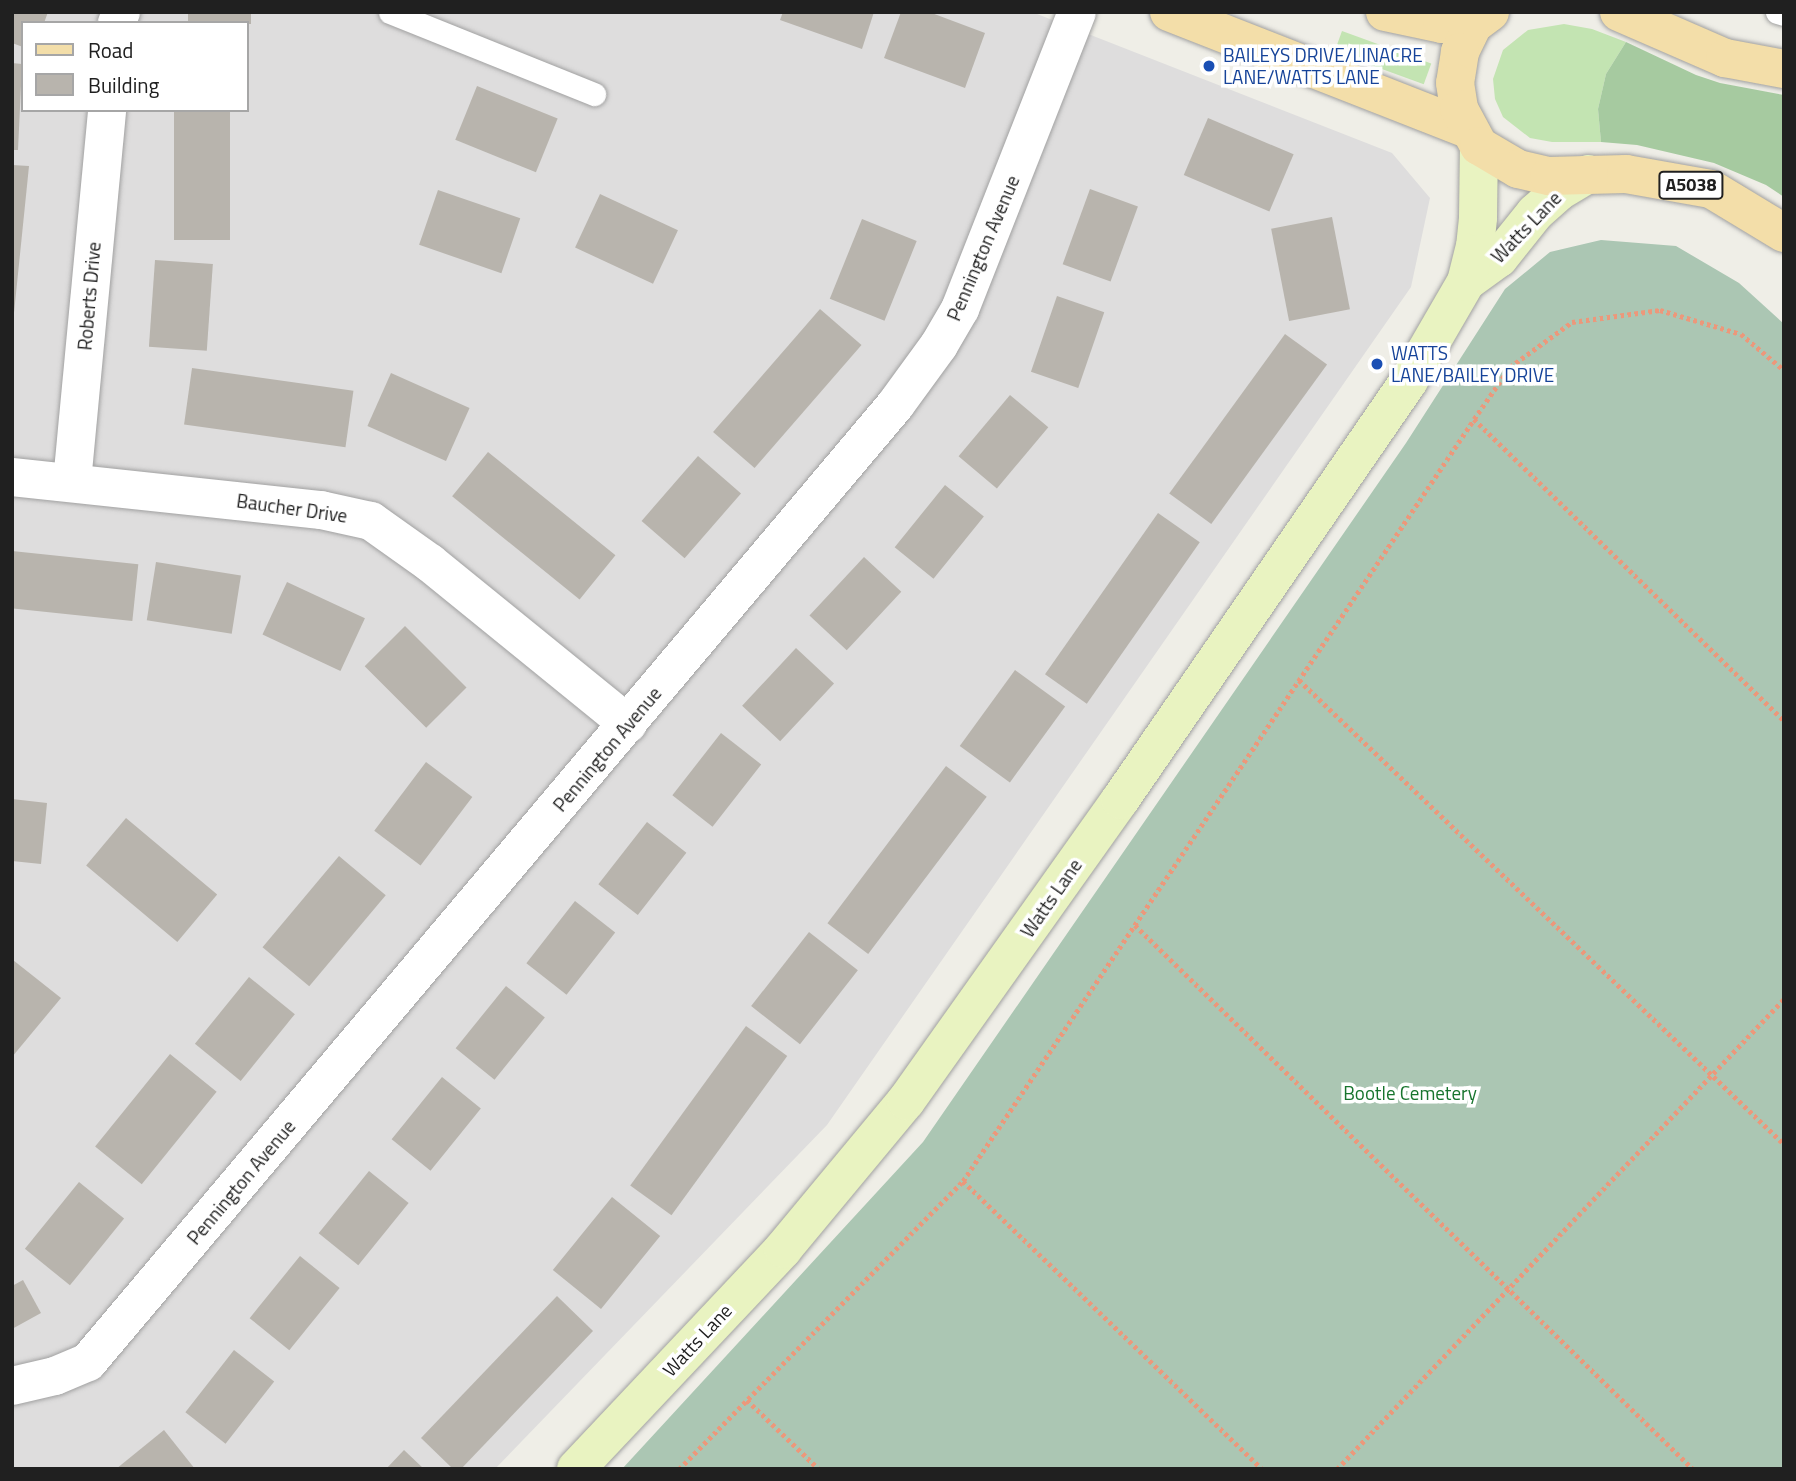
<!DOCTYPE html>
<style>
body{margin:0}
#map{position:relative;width:1796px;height:1481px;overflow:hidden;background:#efeee7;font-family:"Titillium Web",sans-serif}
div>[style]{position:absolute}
.residential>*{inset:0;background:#dedddd}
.grass>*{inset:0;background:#c3e4b2;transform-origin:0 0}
.forest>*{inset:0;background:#a6caa0}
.cemetery>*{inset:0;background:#abc6b3}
.building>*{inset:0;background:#b8b4ad;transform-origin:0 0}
.path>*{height:4.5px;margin-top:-2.25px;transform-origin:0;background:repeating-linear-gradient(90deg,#ec987b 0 3.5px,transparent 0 7px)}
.roads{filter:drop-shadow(0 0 2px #a1a1a1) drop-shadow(0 0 2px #a1a1a1)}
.lane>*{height:23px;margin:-11.5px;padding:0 11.5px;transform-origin:11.5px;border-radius:11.5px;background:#fff}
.street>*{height:38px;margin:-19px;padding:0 19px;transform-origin:19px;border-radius:19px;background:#fff}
.secondary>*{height:38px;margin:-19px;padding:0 19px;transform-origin:19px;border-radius:19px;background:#e9f3c1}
.primary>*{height:38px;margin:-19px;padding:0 19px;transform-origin:19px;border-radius:19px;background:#f3dea9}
.dots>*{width:19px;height:19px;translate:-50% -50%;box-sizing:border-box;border:4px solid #fff;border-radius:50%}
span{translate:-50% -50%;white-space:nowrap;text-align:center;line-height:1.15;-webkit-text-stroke:7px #fff;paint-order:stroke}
.shield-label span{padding:2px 5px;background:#fff;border:2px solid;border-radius:5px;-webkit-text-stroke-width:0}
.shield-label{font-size:18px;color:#202020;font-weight:700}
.transit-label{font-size:19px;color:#164399}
.left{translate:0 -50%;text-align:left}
.street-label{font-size:19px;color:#202020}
.park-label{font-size:19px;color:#17742d}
.frame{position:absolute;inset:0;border:14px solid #202020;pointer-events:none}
.legend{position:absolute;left:21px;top:21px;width:228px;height:91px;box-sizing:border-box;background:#fff;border:2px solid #a6a6a6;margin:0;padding:9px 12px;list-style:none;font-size:21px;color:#202020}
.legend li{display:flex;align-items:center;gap:14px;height:35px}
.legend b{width:35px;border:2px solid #a6a6a6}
</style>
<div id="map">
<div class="residential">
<i style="clip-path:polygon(evenodd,12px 12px,1032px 12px,1392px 153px,1430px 198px,1411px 287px,827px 1125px,495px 1469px,12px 1469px,12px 12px,23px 23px,247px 23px,247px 110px,23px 110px,23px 23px)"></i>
</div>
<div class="grass">
<i style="clip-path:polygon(1564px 24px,1592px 29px,1626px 42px,1606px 74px,1598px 109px,1601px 142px,1552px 142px,1530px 138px,1503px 117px,1495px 99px,1493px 79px,1503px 50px,1528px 30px)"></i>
<i style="left:1342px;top:31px;width:95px;height:22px;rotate:20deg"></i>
</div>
<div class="forest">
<i style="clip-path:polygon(1626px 42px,1696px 75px,1720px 83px,1784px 95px,1784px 197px,1766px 185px,1714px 163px,1637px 145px,1601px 142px,1598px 109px,1606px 74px)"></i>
</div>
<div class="cemetery">
<i style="clip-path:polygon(1601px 240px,1676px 246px,1739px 283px,1784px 324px,1784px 1469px,622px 1469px,923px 1142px,1406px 443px,1505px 289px,1550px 252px)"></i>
</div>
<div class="building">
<i style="clip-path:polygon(12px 12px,48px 12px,44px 23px,23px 23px,23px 47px,12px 43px)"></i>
<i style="left:188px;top:12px;width:63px;height:12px"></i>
<i style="clip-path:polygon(783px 12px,874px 12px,862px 49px,780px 20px)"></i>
<i style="clip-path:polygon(901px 12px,929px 12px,985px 33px,965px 88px,884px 58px)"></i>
<i style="clip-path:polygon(12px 63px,22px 64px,18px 150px,12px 150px)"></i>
<i style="left:477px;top:86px;width:87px;height:58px;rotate:22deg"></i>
<i style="left:174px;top:110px;width:56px;height:130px"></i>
<i style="left:1208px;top:118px;width:93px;height:62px;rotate:23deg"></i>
<i style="clip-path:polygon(12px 165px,29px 166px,14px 313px,12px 312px)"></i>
<i style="left:1090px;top:189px;width:51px;height:80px;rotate:20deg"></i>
<i style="left:438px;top:190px;width:87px;height:58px;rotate:19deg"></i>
<i style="left:600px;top:194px;width:86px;height:59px;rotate:25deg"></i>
<i style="left:1332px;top:217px;width:94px;height:62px;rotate:79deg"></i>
<i style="left:862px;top:219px;width:59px;height:86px;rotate:22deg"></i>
<i style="left:155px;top:260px;width:58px;height:87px;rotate:4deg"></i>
<i style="left:1057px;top:296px;width:50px;height:80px;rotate:19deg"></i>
<i style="left:820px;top:309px;width:55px;height:163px;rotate:41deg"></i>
<i style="left:1285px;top:334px;width:52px;height:197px;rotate:36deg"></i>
<i style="left:192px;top:368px;width:163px;height:57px;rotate:8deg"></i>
<i style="left:391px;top:373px;width:86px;height:58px;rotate:24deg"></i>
<i style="left:1010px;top:395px;width:50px;height:80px;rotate:40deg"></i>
<i style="left:488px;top:452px;width:164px;height:57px;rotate:39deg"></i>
<i style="left:698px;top:456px;width:57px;height:86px;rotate:41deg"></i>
<i style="left:945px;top:485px;width:50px;height:80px;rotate:39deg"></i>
<i style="left:1158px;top:513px;width:51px;height:197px;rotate:35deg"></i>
<i style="left:12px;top:551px;width:127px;height:57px;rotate:6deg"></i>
<i style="left:864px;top:557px;width:51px;height:80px;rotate:43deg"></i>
<i style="left:156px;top:562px;width:86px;height:59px;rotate:9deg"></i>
<i style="left:287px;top:582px;width:86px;height:58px;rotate:25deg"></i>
<i style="left:405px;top:626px;width:87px;height:57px;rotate:45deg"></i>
<i style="left:796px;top:648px;width:52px;height:79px;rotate:43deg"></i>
<i style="left:1015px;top:670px;width:62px;height:94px;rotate:36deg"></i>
<i style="left:721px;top:733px;width:51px;height:79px;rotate:38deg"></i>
<i style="left:426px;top:762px;width:58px;height:86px;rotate:37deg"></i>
<i style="left:946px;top:766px;width:51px;height:197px;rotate:37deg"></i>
<i style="clip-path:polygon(12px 799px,47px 803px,41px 864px,12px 861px)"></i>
<i style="left:126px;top:818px;width:119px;height:62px;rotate:40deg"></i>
<i style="left:647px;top:822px;width:50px;height:79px;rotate:38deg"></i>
<i style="left:339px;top:856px;width:61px;height:119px;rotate:40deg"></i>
<i style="left:575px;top:901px;width:51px;height:79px;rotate:38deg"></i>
<i style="left:809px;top:932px;width:62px;height:94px;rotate:38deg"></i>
<i style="clip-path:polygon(13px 960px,61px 998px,12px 1057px,12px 961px)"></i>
<i style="left:249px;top:977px;width:59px;height:86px;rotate:39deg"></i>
<i style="left:506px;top:986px;width:50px;height:80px;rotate:39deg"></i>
<i style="left:746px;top:1026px;width:51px;height:197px;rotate:36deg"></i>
<i style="left:170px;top:1054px;width:60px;height:119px;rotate:39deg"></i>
<i style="left:442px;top:1077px;width:50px;height:80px;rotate:39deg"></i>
<i style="left:369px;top:1171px;width:51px;height:80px;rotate:39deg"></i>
<i style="left:79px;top:1182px;width:58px;height:86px;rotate:39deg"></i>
<i style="left:612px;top:1197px;width:62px;height:94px;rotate:39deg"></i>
<i style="left:300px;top:1256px;width:51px;height:80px;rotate:39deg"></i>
<i style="clip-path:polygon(23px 1280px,41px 1313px,12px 1329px,12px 1286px)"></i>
<i style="clip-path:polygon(557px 1296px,593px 1331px,461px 1469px,453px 1469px,421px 1438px)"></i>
<i style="left:234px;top:1350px;width:51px;height:79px;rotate:38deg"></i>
<i style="clip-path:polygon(164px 1430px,195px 1469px,116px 1469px)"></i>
<i style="clip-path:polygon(404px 1450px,424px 1469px,386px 1469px)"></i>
</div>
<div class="path">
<i style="left:1474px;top:419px;width:63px;rotate:-55.3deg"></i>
<i style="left:1510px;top:367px;width:77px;rotate:-36deg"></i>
<i style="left:1572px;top:322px;width:89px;rotate:-7.8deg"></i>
<i style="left:1660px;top:310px;width:84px;rotate:16.5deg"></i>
<i style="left:1741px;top:334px;width:56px;rotate:39.9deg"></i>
<i style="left:1299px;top:680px;width:671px;rotate:43.73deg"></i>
<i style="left:1135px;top:925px;width:779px;rotate:44.27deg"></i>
<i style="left:963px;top:1181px;width:415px;rotate:43.9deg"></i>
<i style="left:747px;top:1400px;width:100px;rotate:43.8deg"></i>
<i style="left:679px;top:1469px;width:404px;rotate:-45.4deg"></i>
<i style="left:963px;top:1181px;width:917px;rotate:-56.15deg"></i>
<i style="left:1474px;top:419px;width:432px;rotate:44.2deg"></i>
<i style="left:1337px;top:1469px;width:649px;rotate:-46.44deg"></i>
</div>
<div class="roads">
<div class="lane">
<i style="left:390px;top:12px;width:220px;rotate:21.9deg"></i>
<i style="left:1777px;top:12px;width:7px;rotate:16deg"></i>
</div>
<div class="street">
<i style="left:117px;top:23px;width:12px;rotate:-70deg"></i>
<i style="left:12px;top:477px;width:311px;rotate:6.1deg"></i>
<i style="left:321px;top:510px;width:51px;rotate:12.4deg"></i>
<i style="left:371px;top:521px;width:72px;rotate:35.4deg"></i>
<i style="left:430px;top:563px;width:255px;rotate:39.1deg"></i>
<i style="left:72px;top:482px;width:374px;rotate:-84.6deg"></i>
<i style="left:12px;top:1386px;width:44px;rotate:-13.1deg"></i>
<i style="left:55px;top:1376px;width:36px;rotate:-23deg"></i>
<i style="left:88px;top:1362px;width:1253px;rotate:-49.85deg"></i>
<i style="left:896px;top:404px;width:73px;rotate:-53.9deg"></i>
<i style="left:939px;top:345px;width:42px;rotate:-59.7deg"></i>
<i style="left:960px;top:309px;width:319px;rotate:-68.5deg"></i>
</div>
<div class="secondary">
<i style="left:1466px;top:282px;width:41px;rotate:-36deg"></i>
<i style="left:1499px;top:258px;width:58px;rotate:-51.3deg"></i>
<i style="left:1535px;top:213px;width:31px;rotate:-42deg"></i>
<i style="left:1558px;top:192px;width:35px;rotate:-31deg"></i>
<i style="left:576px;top:1469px;width:302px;rotate:-46.7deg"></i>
<i style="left:783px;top:1249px;width:192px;rotate:-50.3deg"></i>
<i style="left:906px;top:1101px;width:369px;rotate:-54.6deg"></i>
<i style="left:1120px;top:800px;width:508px;rotate:-55.43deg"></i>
<i style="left:1408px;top:382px;width:116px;rotate:-59.9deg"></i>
<i style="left:1466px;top:282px;width:36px;rotate:-76deg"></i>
<i style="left:1475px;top:247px;width:30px;rotate:-84deg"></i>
<i style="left:1478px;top:217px;width:71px;rotate:-89.2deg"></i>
</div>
<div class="primary">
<i style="left:1169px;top:12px;width:320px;rotate:21.4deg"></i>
<i style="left:1385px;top:12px;width:58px;rotate:11.9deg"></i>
<i style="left:1442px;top:24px;width:31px;rotate:2deg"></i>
<i style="left:1490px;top:12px;width:21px;rotate:143deg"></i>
<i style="left:1473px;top:25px;width:30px;rotate:116deg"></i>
<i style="left:1460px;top:52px;width:31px;rotate:99deg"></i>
<i style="left:1455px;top:83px;width:26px;rotate:81deg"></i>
<i style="left:1459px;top:109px;width:42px;rotate:61.6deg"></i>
<i style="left:1479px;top:146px;width:45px;rotate:30.5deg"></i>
<i style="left:1518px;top:169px;width:32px;rotate:13deg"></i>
<i style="left:1549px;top:176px;width:77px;rotate:-1.5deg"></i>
<i style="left:1626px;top:174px;width:86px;rotate:10deg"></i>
<i style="left:1711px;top:189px;width:85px;rotate:31.1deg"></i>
<i style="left:1619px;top:12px;width:116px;rotate:23.5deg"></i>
<i style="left:1725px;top:58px;width:60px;rotate:10.6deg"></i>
</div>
</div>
<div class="dots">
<i style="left:1209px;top:66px;background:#1a4fb4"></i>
<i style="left:1377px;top:364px;background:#1a4fb4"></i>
</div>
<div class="shield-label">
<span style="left:1691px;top:185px">A5038</span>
</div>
<div class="transit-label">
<span class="left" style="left:1223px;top:66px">BAILEYS DRIVE/LINACRE<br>LANE/WATTS LANE</span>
<span class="left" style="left:1391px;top:364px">WATTS<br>LANE/BAILEY DRIVE</span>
</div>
<div class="street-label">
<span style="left:1526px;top:227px;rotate:-46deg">Watts Lane</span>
<span style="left:983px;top:248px;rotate:-67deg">Pennington Avenue</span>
<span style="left:89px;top:296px;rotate:-85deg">Roberts Drive</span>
<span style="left:292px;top:508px;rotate:8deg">Baucher Drive</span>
<span style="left:607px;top:749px;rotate:-50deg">Pennington Avenue</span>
<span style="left:1051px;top:898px;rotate:-55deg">Watts Lane</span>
<span style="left:241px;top:1182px;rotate:-50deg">Pennington Avenue</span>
<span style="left:697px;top:1340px;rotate:-47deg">Watts Lane</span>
</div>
<div class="park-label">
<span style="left:1410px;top:1093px">Bootle Cemetery</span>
</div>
<div class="frame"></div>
<ul class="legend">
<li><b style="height:9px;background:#f3dea9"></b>Road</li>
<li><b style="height:19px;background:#b8b4ad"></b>Building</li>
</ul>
</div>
